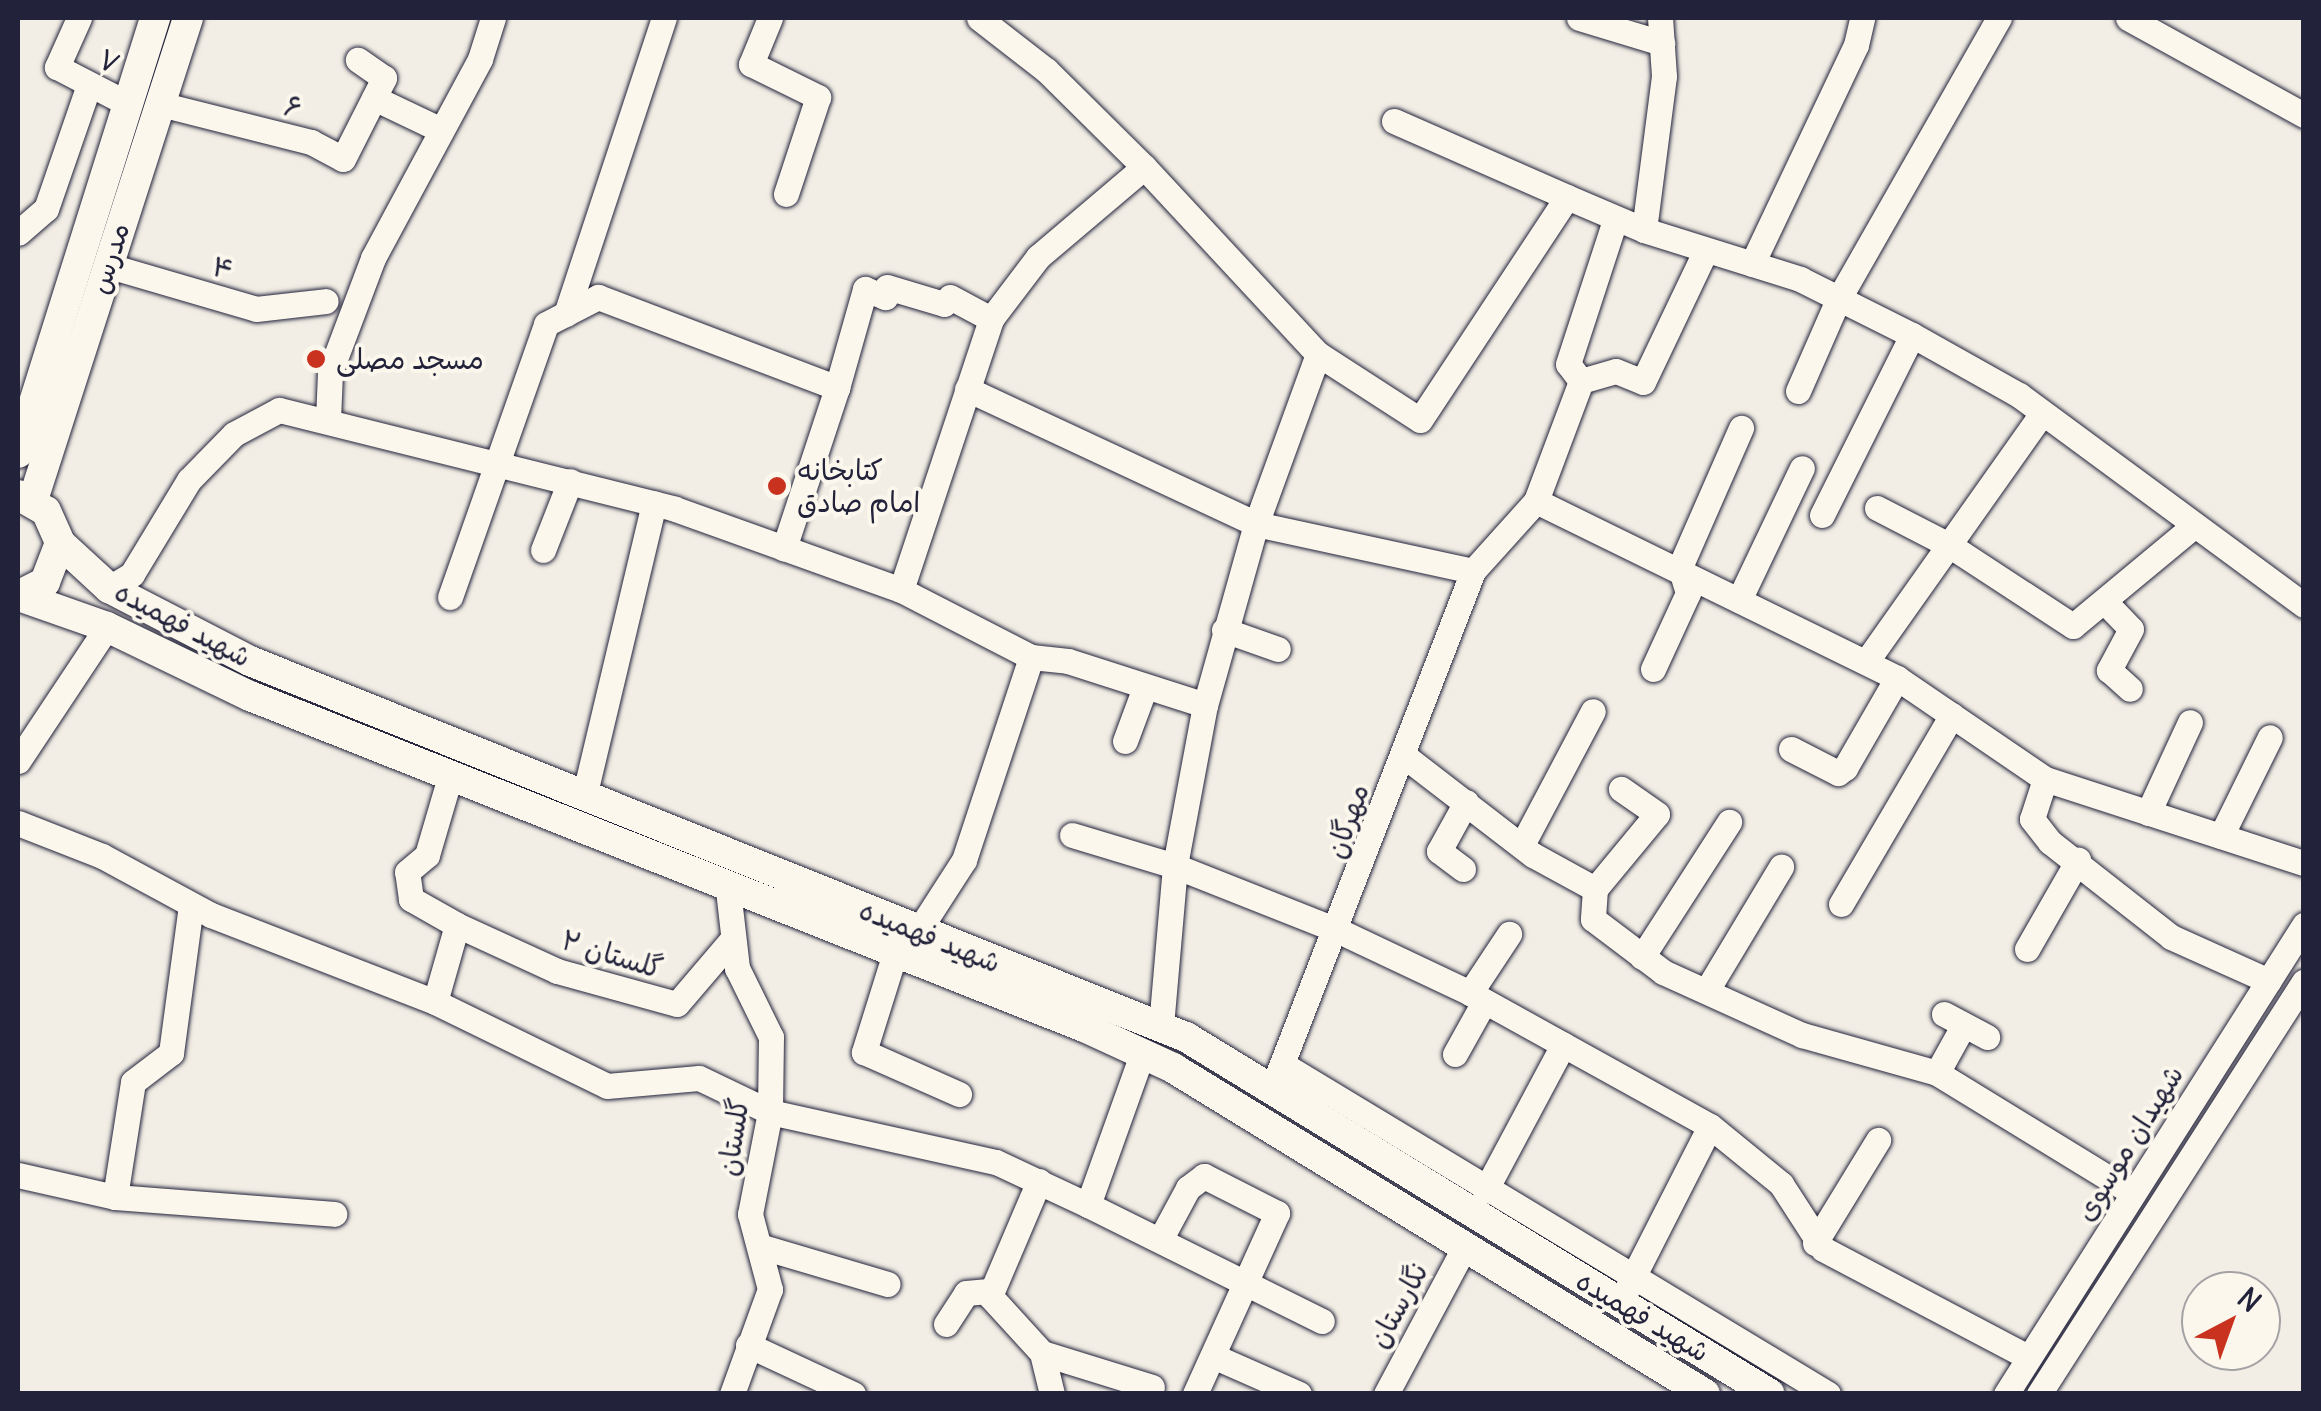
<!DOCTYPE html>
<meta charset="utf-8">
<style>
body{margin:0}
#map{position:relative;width:2321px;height:1411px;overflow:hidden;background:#f2eee5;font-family:Delius,"Playpen Sans Arabic",sans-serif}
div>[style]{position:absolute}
.roads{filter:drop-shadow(0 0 2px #22223b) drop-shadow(0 0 2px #22223b)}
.minor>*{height:25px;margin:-12.5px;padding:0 12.5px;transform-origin:12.5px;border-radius:12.5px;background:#fbf7ec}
.major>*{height:30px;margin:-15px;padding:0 15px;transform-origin:15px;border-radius:15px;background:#fbf7ec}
.dots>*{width:28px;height:28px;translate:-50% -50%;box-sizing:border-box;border:5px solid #fbf7ec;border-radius:50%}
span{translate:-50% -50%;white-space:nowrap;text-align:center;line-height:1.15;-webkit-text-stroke:8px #fbf7ec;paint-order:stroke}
.street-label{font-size:28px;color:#22223b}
.poi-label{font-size:28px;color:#22223b}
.left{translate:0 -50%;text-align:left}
.frame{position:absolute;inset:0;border:20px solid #22223b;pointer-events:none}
.north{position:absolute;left:2181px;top:1271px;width:100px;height:100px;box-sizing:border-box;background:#fbf7ec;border:2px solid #a4a2a5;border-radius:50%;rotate:41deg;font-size:28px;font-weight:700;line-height:40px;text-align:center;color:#22223b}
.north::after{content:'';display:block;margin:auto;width:35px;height:45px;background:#c8321e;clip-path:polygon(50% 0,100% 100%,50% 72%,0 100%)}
</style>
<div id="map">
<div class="roads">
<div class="minor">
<i style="left:79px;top:18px;width:54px;rotate:114.2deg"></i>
<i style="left:57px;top:67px;width:80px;rotate:27.5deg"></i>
<i style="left:770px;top:18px;width:50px;rotate:112.4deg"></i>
<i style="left:751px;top:64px;width:75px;rotate:26.2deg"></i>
<i style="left:818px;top:97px;width:102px;rotate:108.3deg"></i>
<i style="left:979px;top:18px;width:85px;rotate:37.8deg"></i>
<i style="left:1046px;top:70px;width:138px;rotate:44.7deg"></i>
<i style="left:1144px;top:167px;width:255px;rotate:47.1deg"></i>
<i style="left:1318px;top:354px;width:181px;rotate:110deg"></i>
<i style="left:1256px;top:524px;width:188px;rotate:105.7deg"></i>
<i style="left:1205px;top:705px;width:164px;rotate:100.6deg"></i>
<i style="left:1175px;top:866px;width:162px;rotate:95deg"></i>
<i style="left:1579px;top:18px;width:87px;rotate:16.8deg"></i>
<i style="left:2128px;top:18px;width:201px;rotate:28.9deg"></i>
<i style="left:374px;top:98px;width:74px;rotate:25.5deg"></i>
<i style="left:160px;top:104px;width:156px;rotate:14.1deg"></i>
<i style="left:311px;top:142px;width:36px;rotate:28deg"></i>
<i style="left:343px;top:159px;width:91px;rotate:-63.2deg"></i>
<i style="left:384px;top:78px;width:32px;rotate:-145deg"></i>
<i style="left:1394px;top:121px;width:189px;rotate:23.7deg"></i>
<i style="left:1644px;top:230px;width:155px;rotate:-82.6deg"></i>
<i style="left:1664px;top:76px;width:58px;rotate:-93.9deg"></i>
<i style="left:18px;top:233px;width:37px;rotate:-41deg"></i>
<i style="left:46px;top:209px;width:131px;rotate:-70.9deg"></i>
<i style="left:1752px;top:264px;width:242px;rotate:-64.6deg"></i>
<i style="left:1856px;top:45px;width:28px;rotate:-77deg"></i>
<i style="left:106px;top:265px;width:156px;rotate:16.3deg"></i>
<i style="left:256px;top:309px;width:70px;rotate:-6.5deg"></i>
<i style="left:566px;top:314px;width:312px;rotate:-71.7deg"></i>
<i style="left:1318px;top:354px;width:121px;rotate:32.9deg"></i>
<i style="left:1420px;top:420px;width:267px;rotate:-56.6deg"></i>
<i style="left:1567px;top:197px;width:84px;rotate:23.2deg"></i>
<i style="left:1644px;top:230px;width:164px;rotate:17.4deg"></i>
<i style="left:1800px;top:279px;width:125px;rotate:26.6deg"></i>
<i style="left:1912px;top:335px;width:123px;rotate:29.3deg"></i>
<i style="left:2019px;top:395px;width:354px;rotate:36.4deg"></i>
<i style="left:1581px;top:381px;width:36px;rotate:-16deg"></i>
<i style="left:1616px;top:371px;width:29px;rotate:22deg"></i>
<i style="left:1643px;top:382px;width:146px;rotate:-64.5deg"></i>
<i style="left:837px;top:388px;width:103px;rotate:-74.2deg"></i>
<i style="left:865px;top:289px;width:22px;rotate:22deg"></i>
<i style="left:885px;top:297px;width:10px;rotate:-79deg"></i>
<i style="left:887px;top:287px;width:59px;rotate:16.6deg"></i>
<i style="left:944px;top:304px;width:9px;rotate:-49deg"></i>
<i style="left:950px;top:297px;width:47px;rotate:28.2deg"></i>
<i style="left:967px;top:389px;width:319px;rotate:25deg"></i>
<i style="left:1256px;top:524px;width:222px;rotate:12.2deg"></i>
<i style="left:1473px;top:571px;width:94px;rotate:-48deg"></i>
<i style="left:1536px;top:501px;width:402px;rotate:26.1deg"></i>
<i style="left:1897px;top:678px;width:179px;rotate:34.3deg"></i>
<i style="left:2045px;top:779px;width:272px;rotate:18deg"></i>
<i style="left:1798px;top:391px;width:99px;rotate:-66.3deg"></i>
<i style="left:1838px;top:300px;width:325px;rotate:-60.3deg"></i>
<i style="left:328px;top:420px;width:48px;rotate:-87.6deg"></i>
<i style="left:330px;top:372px;width:122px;rotate:-69.3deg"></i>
<i style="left:373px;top:258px;width:226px;rotate:-61.7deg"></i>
<i style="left:480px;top:59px;width:43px;rotate:-72.4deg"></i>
<i style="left:1536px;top:501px;width:128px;rotate:-69.4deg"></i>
<i style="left:1581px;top:381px;width:21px;rotate:-127deg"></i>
<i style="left:1568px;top:364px;width:151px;rotate:-71.9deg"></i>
<i style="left:1877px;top:508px;width:81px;rotate:27.2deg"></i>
<i style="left:1949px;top:545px;width:148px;rotate:33.2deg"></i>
<i style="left:2073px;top:626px;width:153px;rotate:-39.7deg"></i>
<i style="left:1822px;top:515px;width:201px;rotate:-63.4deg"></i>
<i style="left:543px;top:550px;width:74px;rotate:-68.6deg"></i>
<i style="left:109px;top:588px;width:27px;rotate:-31deg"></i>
<i style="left:132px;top:574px;width:110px;rotate:-58.8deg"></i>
<i style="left:189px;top:480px;width:64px;rotate:-45.6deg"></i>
<i style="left:234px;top:434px;width:51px;rotate:-28.1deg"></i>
<i style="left:279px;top:410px;width:408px;rotate:14deg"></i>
<i style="left:675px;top:509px;width:240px;rotate:19.7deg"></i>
<i style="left:901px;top:590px;width:146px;rotate:27.3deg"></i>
<i style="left:1031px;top:657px;width:37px;rotate:6deg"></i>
<i style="left:1068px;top:661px;width:144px;rotate:17.8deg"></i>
<i style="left:901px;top:590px;width:286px;rotate:-71.6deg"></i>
<i style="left:991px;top:319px;width:78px;rotate:-52.8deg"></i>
<i style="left:1038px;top:257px;width:139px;rotate:-40.3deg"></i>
<i style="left:450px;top:597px;width:289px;rotate:-70.6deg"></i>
<i style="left:546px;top:324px;width:59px;rotate:-27.4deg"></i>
<i style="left:598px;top:297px;width:256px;rotate:20.8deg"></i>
<i style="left:837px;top:388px;width:169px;rotate:108.3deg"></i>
<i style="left:1739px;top:600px;width:146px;rotate:-64.5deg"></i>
<i style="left:2105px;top:602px;width:37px;rotate:46deg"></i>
<i style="left:2131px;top:629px;width:47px;rotate:118.2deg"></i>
<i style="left:2109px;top:670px;width:28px;rotate:42deg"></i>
<i style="left:1224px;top:630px;width:57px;rotate:19.4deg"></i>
<i style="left:1866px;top:662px;width:305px;rotate:-54.7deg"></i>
<i style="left:1653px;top:669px;width:84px;rotate:-65.3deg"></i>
<i style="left:1688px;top:593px;width:27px;rotate:-107deg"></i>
<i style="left:1680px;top:567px;width:152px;rotate:-66.3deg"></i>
<i style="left:1125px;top:741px;width:54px;rotate:-69.6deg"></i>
<i style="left:1791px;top:749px;width:53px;rotate:27.1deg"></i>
<i style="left:1838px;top:773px;width:9px;rotate:-36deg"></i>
<i style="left:1845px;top:768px;width:104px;rotate:-60deg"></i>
<i style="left:1403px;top:755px;width:164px;rotate:37.6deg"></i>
<i style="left:1533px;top:855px;width:71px;rotate:28.7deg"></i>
<i style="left:1595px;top:889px;width:30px;rotate:94deg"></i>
<i style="left:1593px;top:919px;width:88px;rotate:37.1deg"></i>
<i style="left:1663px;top:972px;width:153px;rotate:24.4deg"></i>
<i style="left:1802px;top:1035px;width:140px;rotate:15.7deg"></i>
<i style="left:1937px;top:1073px;width:230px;rotate:31.5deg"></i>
<i style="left:18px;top:761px;width:161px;rotate:-56.4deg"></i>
<i style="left:2045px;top:779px;width:42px;rotate:108deg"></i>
<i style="left:2032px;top:819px;width:29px;rotate:52deg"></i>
<i style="left:2050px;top:842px;width:154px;rotate:38.1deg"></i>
<i style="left:2171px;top:937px;width:107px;rotate:24.2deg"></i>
<i style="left:584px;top:797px;width:302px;rotate:-76.6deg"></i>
<i style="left:2148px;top:813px;width:100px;rotate:-65.2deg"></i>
<i style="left:18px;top:823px;width:90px;rotate:21.4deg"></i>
<i style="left:102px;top:856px;width:124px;rotate:28.4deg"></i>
<i style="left:211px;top:915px;width:240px;rotate:21.2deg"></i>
<i style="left:435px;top:1002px;width:191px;rotate:26deg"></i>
<i style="left:607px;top:1086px;width:92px;rotate:-5deg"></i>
<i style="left:699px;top:1078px;width:79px;rotate:25.6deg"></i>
<i style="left:770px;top:1112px;width:231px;rotate:12.5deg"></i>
<i style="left:996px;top:1162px;width:102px;rotate:25.1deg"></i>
<i style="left:1088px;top:1205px;width:160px;rotate:-70.3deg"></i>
<i style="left:1072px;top:835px;width:108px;rotate:16.8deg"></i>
<i style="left:1175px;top:866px;width:176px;rotate:21.6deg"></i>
<i style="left:1339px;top:931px;width:145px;rotate:25.3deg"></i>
<i style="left:1470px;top:993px;width:274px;rotate:29deg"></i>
<i style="left:1710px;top:1126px;width:92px;rotate:39.2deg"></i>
<i style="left:1781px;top:1184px;width:77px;rotate:57.1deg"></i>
<i style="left:1823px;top:1249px;width:232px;rotate:27.8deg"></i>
<i style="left:2221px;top:836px;width:110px;rotate:-63.7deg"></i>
<i style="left:1523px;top:843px;width:149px;rotate:-62.1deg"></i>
<i style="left:1463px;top:869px;width:30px;rotate:-143deg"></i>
<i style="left:1439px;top:851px;width:56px;rotate:-61.1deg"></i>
<i style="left:1595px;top:889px;width:97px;rotate:-50.4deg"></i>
<i style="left:1657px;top:814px;width:44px;rotate:-145.2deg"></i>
<i style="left:728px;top:890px;width:79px;rotate:83.4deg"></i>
<i style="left:737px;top:968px;width:77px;rotate:63.8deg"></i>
<i style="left:771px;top:1037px;width:75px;rotate:90.8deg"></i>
<i style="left:770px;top:1112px;width:104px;rotate:101.1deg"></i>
<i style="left:750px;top:1214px;width:78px;rotate:75.1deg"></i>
<i style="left:770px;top:1289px;width:112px;rotate:109.9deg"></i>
<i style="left:1841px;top:904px;width:219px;rotate:-59.6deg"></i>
<i style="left:457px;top:925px;width:110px;rotate:24.7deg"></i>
<i style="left:557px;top:971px;width:124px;rotate:15.4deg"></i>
<i style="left:677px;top:1004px;width:82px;rotate:-49.5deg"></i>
<i style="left:917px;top:933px;width:87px;rotate:-57.2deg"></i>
<i style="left:964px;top:860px;width:214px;rotate:-71.7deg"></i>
<i style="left:2027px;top:949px;width:103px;rotate:-60.2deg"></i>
<i style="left:894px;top:956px;width:101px;rotate:107.4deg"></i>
<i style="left:864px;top:1052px;width:104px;rotate:23.9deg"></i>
<i style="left:1642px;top:957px;width:161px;rotate:-57.2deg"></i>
<i style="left:1707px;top:990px;width:144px;rotate:-59deg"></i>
<i style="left:1470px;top:993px;width:71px;rotate:-56.5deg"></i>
<i style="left:435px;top:1002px;width:80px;rotate:-74.1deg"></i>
<i style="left:457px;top:925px;width:53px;rotate:-150.5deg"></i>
<i style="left:411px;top:899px;width:27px;rotate:-98deg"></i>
<i style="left:407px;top:872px;width:26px;rotate:-40deg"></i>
<i style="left:427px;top:855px;width:81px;rotate:-73.6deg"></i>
<i style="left:1944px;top:1014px;width:49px;rotate:28.1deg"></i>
<i style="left:1455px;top:1054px;width:60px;rotate:-60.9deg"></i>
<i style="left:1282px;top:1064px;width:638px;rotate:31.15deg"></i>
<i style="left:1937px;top:1073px;width:54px;rotate:-61deg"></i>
<i style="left:1276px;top:1079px;width:545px;rotate:-68.8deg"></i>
<i style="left:18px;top:1175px;width:99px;rotate:12.8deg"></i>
<i style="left:115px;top:1197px;width:220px;rotate:4.4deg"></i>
<i style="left:1039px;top:1181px;width:125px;rotate:113.1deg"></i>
<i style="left:990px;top:1296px;width:77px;rotate:47.6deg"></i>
<i style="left:1042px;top:1353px;width:42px;rotate:76.3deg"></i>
<i style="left:1485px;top:1191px;width:166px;rotate:-61.9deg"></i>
<i style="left:115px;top:1197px;width:116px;rotate:-81.1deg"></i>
<i style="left:133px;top:1082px;width:48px;rotate:-37.3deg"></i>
<i style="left:171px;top:1053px;width:149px;rotate:-82.3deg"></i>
<i style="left:1088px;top:1205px;width:261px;rotate:26.4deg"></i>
<i style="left:1160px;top:1240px;width:59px;rotate:-61.7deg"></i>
<i style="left:1188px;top:1188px;width:20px;rotate:-37deg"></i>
<i style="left:1204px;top:1176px;width:82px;rotate:26.9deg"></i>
<i style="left:1277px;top:1213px;width:199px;rotate:114.4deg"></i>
<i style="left:1815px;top:1243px;width:121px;rotate:-58.5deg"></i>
<i style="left:759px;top:1246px;width:134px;rotate:16.5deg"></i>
<i style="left:1626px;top:1291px;width:185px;rotate:-63deg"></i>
<i style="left:946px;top:1324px;width:37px;rotate:-57deg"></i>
<i style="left:966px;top:1293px;width:25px;rotate:-5deg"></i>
<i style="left:748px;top:1345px;width:116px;rotate:25deg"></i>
<i style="left:1042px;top:1353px;width:115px;rotate:17.2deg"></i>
<i style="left:1213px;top:1356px;width:94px;rotate:23.8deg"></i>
<i style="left:1386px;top:1394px;width:168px;rotate:-61.9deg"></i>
<i style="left:2006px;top:1394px;width:556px;rotate:-57.57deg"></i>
<i style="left:2039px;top:1394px;width:490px;rotate:-57.3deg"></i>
</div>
<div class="major">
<i style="left:18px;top:453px;width:456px;rotate:-72.5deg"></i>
<i style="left:18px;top:495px;width:32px;rotate:30deg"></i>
<i style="left:46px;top:511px;width:35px;rotate:66deg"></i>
<i style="left:60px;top:543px;width:42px;rotate:111deg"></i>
<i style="left:45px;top:582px;width:30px;rotate:153deg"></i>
<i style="left:33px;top:500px;width:506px;rotate:-72.17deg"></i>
<i style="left:60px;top:543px;width:67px;rotate:42.6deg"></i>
<i style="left:109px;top:588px;width:159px;rotate:27.4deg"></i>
<i style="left:250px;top:661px;width:1009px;rotate:21.89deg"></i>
<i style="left:1186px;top:1037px;width:684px;rotate:31.44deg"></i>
<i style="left:19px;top:596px;width:93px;rotate:19.4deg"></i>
<i style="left:107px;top:627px;width:159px;rotate:25.8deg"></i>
<i style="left:250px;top:696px;width:897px;rotate:21.65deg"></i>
<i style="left:1084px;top:1027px;width:98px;rotate:24.7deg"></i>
<i style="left:1173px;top:1068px;width:624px;rotate:31.5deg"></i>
</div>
</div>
<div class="dots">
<i style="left:316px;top:359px;background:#c8321e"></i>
<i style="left:777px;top:486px;background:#c8321e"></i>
</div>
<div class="street-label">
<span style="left:109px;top:61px;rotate:27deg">۷</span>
<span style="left:293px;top:107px;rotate:13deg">۶</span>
<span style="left:109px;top:258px;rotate:-72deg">مدرس</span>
<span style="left:223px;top:268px;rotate:16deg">۴</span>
<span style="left:183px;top:624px;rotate:28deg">شهید فهمیده</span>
<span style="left:1347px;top:821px;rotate:-70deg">مهرگان</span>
<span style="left:930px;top:936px;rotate:22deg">شهید فهمیده</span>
<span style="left:612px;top:954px;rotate:17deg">گلستان ۲</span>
<span style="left:733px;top:1137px;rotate:-81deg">گلستان</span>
<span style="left:2129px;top:1143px;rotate:-58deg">شهیدان موسوی</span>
<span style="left:1398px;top:1305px;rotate:-61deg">نگارستان</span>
<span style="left:1643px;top:1316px;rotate:31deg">شهید فهمیده</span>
</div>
<div class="poi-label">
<span class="left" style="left:336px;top:359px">مسجد مصلی</span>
<span class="left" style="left:797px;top:486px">کتابخانه<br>امام صادق</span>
</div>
<div class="frame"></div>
<div class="north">N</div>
</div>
